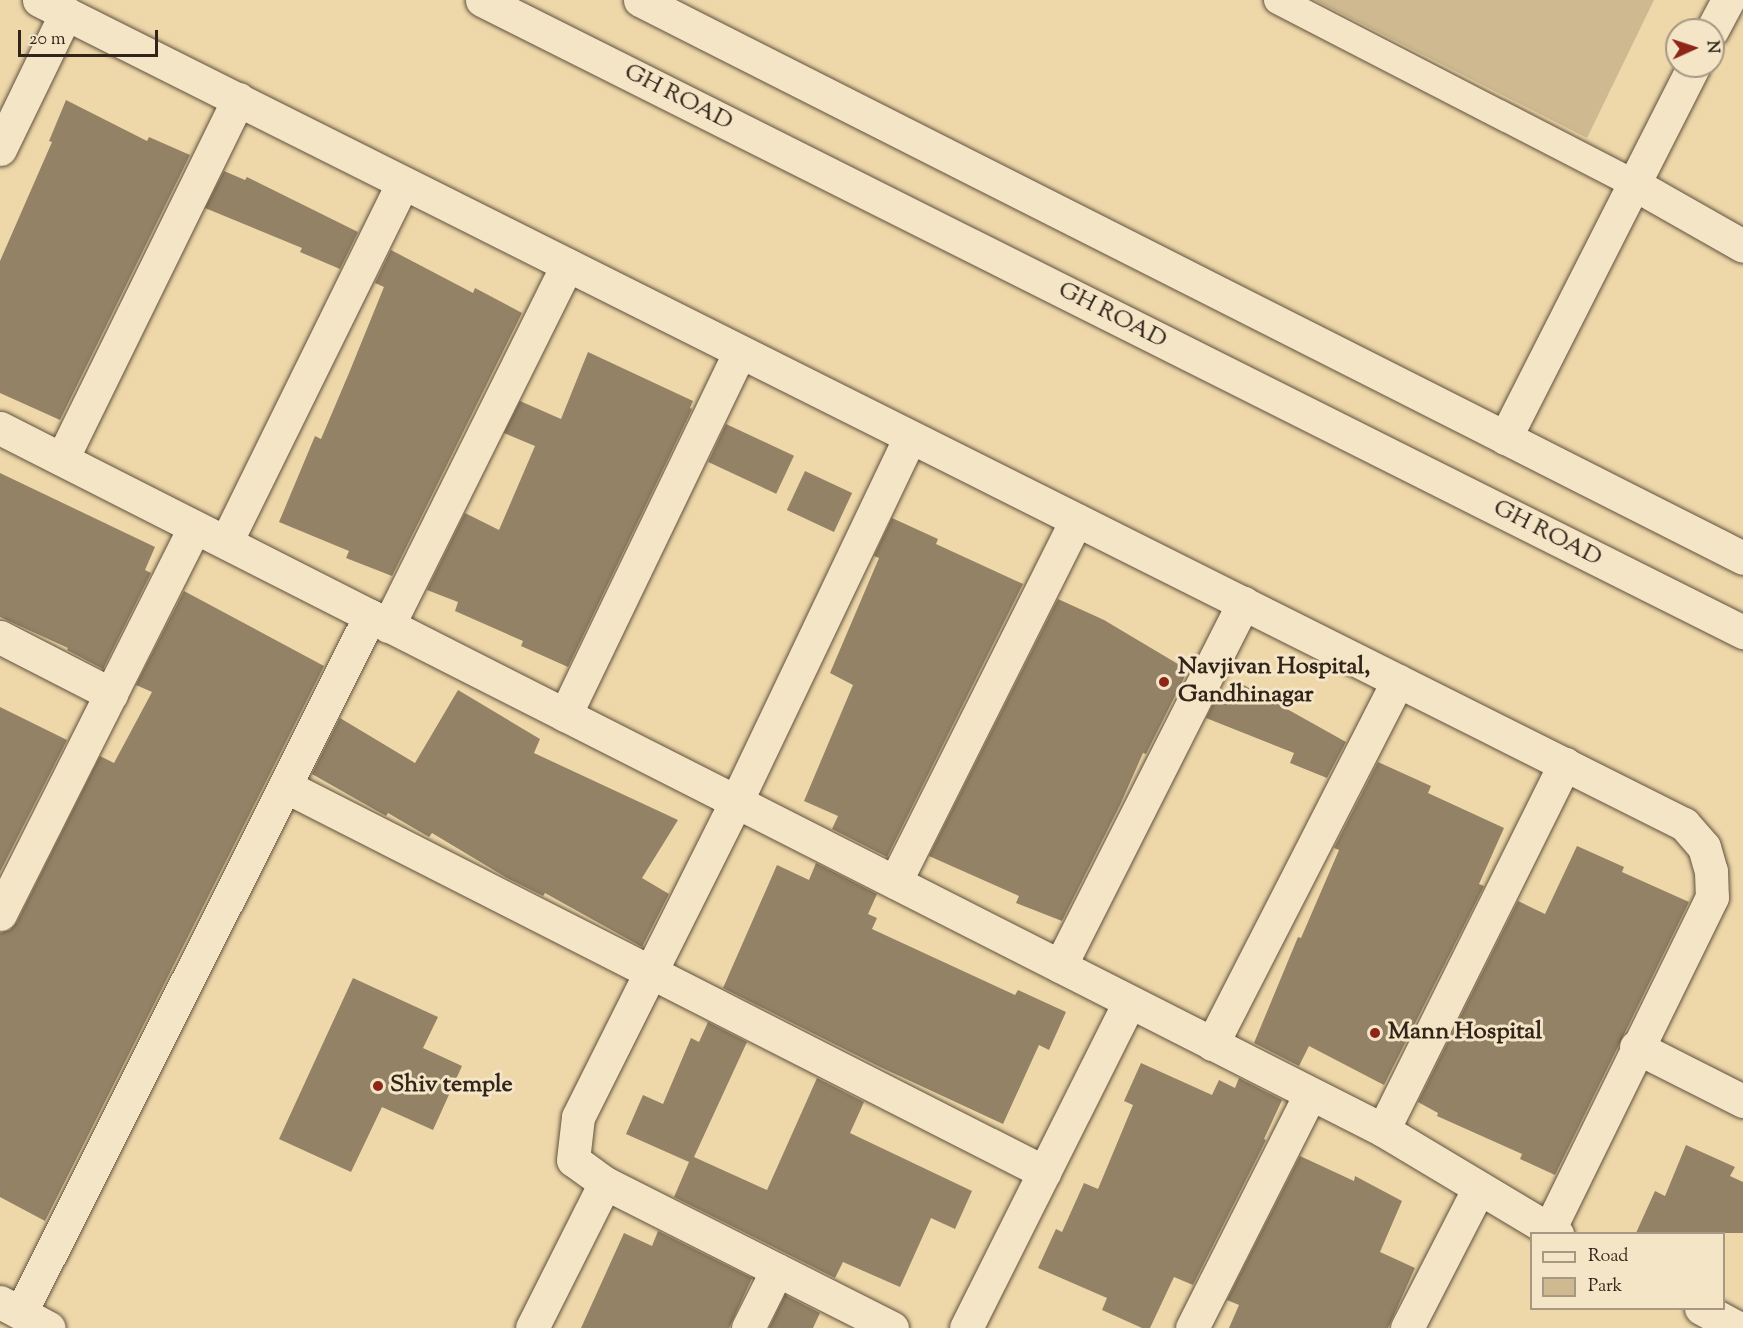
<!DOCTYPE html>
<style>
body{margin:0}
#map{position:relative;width:1743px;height:1328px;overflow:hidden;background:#eed7a9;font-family:"Sorts Mill Goudy",serif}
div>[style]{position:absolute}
.green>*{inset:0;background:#ceb991}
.building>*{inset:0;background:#938265;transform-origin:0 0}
.roads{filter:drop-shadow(0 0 2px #60523e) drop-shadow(0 0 2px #60523e)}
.service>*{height:28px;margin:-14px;padding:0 14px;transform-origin:14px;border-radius:14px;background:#f4e5c7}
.minor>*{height:33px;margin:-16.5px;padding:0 16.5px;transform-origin:16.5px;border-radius:16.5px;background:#f4e5c7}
.secondary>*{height:33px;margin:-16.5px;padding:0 16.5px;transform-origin:16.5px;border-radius:16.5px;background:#f4e5c7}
.dots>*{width:16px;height:16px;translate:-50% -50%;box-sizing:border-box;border:3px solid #f4e5c7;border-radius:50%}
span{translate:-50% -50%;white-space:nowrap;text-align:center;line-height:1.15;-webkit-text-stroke:6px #f4e5c7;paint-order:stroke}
.street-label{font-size:24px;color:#31251b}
.poi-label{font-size:24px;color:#31251b;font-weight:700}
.left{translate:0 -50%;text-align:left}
.legend{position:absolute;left:1530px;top:1232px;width:195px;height:78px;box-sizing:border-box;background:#f4e5c7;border:2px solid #a69882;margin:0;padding:8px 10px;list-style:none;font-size:18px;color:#31251b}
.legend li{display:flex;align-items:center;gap:12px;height:30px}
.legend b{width:30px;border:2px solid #a69882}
.north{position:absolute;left:1665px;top:18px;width:60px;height:60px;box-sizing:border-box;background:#f4e5c7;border:2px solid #a69882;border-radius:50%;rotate:87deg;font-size:16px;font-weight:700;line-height:24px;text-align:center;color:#31251b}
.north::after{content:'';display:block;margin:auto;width:21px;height:27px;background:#8f2418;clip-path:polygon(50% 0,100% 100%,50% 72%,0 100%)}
.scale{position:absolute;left:18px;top:30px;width:140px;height:27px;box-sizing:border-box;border:3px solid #31251b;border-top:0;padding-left:8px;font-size:18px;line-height:21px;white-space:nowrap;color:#31251b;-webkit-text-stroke:4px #f4e5c7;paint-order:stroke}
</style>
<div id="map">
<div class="green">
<i style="clip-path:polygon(1315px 0,1654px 0,1587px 138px)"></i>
</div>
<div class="building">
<i style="clip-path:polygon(66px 100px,147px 141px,149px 137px,190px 155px,60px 420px,0 393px,0 261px,52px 142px,49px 141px)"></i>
<i style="clip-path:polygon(224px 171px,245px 180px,247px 177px,358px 232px,340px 269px,300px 252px,302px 248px,205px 208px)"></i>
<i style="clip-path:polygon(391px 250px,473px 293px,475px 288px,522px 313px,392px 576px,346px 558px,349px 551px,279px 522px,315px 436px,321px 439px,349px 373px,384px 287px,375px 283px)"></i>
<i style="clip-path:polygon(588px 352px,693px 401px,690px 408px,692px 409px,568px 667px,521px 646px,523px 641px,455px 611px,458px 602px,427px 590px,465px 513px,499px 530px,535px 446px,504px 433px,520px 401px,561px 419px)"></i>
<i style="left:726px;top:424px;width:75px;height:42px;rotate:25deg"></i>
<i style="left:805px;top:471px;width:52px;height:43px;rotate:25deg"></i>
<i style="clip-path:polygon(0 473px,155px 547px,145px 570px,151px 573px,103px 669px,67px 650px,68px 648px,0 617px)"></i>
<i style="clip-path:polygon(892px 518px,938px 539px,936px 544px,1023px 584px,887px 857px,832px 829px,838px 816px,804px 801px,853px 685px,830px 673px,879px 558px,874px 556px)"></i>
<i style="clip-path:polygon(184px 591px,324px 666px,45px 1221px,0 1197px,0 933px,10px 930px,17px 922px,100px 756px,114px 763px,152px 692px,136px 685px)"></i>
<i style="clip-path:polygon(1058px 599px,1104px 620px,1188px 670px,1146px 754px,1143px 753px,1120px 805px,1062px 921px,1016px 903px,1019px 896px,929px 856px)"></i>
<i style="clip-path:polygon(1242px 684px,1346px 742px,1327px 778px,1290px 763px,1294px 753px,1206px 718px,1220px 690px,1236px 700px)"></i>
<i style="clip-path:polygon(458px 690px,540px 739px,534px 753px,678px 820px,642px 878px,669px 894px,642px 947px,545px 893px,543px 896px,507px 878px,432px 833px,429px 837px,388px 813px,386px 816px,312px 774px,340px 718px,415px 763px)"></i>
<i style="clip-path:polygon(0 707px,67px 740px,0 872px)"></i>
<i style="clip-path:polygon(1378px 762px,1431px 786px,1428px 793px,1504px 828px,1479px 884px,1484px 886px,1384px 1085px,1309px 1046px,1299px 1066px,1254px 1043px,1298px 937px,1301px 938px,1339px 850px,1334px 848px)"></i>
<i style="clip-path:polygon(1577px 846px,1624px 867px,1622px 872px,1689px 902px,1555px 1175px,1520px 1159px,1522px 1154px,1437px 1116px,1438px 1113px,1418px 1102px,1518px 901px,1545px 914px)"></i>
<i style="clip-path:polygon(816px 863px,877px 894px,868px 914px,877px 918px,872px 929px,1015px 995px,1018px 990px,1066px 1012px,1049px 1050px,1039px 1045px,1003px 1124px,880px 1067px,723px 988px,777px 865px,809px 880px)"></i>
<i style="clip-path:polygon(353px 978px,438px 1017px,423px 1048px,462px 1066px,433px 1130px,382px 1107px,351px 1172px,279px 1139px)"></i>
<i style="clip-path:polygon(708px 1022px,747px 1042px,694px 1157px,767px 1190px,817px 1078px,864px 1102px,850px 1133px,972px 1191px,955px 1229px,931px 1218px,900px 1287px,843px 1262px,835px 1278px,674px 1197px,689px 1162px,626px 1134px,643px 1095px,663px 1104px,691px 1038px,699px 1042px)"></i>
<i style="clip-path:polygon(1141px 1063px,1212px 1095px,1219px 1080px,1235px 1088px,1239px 1078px,1282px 1100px,1264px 1139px,1266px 1140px,1193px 1285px,1174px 1277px,1150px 1328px,1142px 1328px,1102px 1310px,1107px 1298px,1038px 1268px,1056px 1229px,1062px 1232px,1084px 1183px,1098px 1189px,1133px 1105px,1124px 1101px)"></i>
<i style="clip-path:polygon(1686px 1145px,1735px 1167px,1730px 1176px,1743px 1182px,1743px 1233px,1636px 1233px,1655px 1191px,1665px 1196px)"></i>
<i style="clip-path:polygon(1300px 1156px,1354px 1181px,1355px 1176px,1402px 1201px,1380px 1252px,1415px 1268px,1388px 1328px,1229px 1328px,1239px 1305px,1227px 1300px)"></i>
<i style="clip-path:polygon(658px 1231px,752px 1278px,729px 1328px,581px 1328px,624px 1233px,652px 1246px)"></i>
<i style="clip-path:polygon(785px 1295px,820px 1313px,813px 1328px,769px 1328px)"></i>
</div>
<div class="roads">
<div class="service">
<i style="left:1278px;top:0;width:401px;rotate:27.3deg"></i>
</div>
<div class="minor">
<i style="left:39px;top:0;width:1840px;rotate:26.61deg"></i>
<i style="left:1684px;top:824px;width:30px;rotate:49deg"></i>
<i style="left:1704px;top:847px;width:25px;rotate:74deg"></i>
<i style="left:1711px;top:871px;width:26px;rotate:88deg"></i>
<i style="left:1712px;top:897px;width:370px;rotate:116.1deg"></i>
<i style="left:1712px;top:30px;width:34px;rotate:-62deg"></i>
<i style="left:0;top:149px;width:151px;rotate:-64.1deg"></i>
<i style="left:1634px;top:184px;width:125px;rotate:29.6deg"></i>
<i style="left:0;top:428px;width:1551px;rotate:26.91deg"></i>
<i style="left:1383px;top:1130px;width:203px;rotate:30.9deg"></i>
<i style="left:1505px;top:438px;width:417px;rotate:-63.1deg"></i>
<i style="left:62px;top:459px;width:401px;rotate:-63.9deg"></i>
<i style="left:226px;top:542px;width:400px;rotate:-63.8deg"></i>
<i style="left:388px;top:626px;width:403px;rotate:-63.6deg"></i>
<i style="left:0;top:637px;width:125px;rotate:27.2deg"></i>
<i style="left:565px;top:715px;width:403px;rotate:-64.3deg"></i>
<i style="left:285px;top:786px;width:852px;rotate:26.96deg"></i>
<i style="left:895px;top:882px;width:405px;rotate:-63.4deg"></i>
<i style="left:0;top:914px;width:433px;rotate:-63.3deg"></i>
<i style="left:1060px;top:966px;width:407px;rotate:-63.2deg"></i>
<i style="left:1212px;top:1044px;width:408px;rotate:-62.9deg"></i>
<i style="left:1636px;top:1047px;width:120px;rotate:26.8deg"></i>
<i style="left:1383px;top:1130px;width:409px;rotate:-63.6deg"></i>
<i style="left:0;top:1302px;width:55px;rotate:28deg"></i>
<i style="left:1701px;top:1308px;width:42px;rotate:28.4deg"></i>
<i style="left:21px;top:1312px;width:779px;rotate:-63.37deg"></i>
<i style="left:532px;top:1328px;width:162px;rotate:-63.3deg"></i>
<i style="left:748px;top:1328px;width:65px;rotate:-63.4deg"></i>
<i style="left:892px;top:1328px;width:322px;rotate:-153.2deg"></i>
<i style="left:605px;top:1183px;width:39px;rotate:-144deg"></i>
<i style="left:573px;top:1160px;width:43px;rotate:-83.4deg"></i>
<i style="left:578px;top:1117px;width:352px;rotate:-63.4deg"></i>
<i style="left:736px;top:802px;width:404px;rotate:-64.5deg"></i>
<i style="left:966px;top:1328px;width:364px;rotate:-63.4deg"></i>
<i style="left:1192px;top:1328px;width:262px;rotate:-63.2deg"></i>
<i style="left:1407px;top:1328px;width:157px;rotate:-62.8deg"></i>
</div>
<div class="secondary">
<i style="left:482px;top:0;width:1411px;rotate:26.62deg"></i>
<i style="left:640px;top:0;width:1236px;rotate:26.83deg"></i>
</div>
</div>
<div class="dots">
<i style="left:1164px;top:682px;background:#8f2418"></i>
<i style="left:1375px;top:1033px;background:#8f2418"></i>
<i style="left:378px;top:1086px;background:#8f2418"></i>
</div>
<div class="street-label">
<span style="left:678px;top:98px;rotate:27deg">GH ROAD</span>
<span style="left:1112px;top:316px;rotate:27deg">GH ROAD</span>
<span style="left:1547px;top:534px;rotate:27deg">GH ROAD</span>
</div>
<div class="poi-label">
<span class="left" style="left:1178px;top:682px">Navjivan Hospital,<br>Gandhinagar</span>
<span class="left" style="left:1388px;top:1033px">Mann Hospital</span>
<span class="left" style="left:390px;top:1086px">Shiv temple</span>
</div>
<ul class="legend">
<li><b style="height:8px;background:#f4e5c7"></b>Road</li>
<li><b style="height:16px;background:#ceb991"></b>Park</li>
</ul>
<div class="north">N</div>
<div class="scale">20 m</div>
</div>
